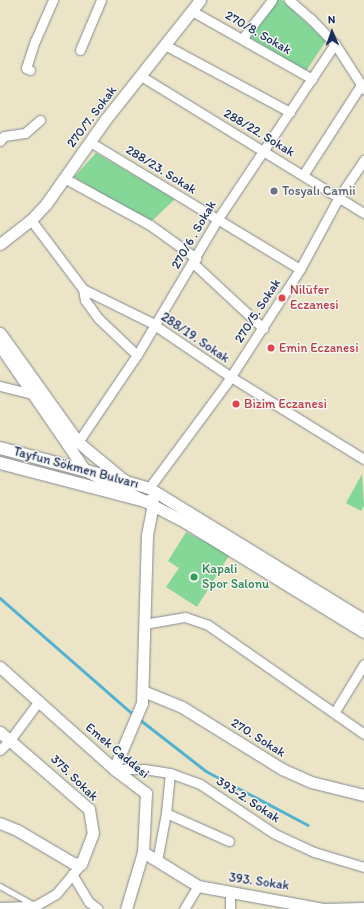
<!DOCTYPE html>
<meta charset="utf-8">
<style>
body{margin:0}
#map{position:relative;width:364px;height:909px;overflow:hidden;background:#ebe4c6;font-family:Itim,sans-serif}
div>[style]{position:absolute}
.green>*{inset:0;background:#85d798}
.stream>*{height:2.5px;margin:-1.25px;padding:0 1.25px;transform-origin:1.25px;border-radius:1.25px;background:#52b2d1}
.roads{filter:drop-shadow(0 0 1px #838a92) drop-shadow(0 0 1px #838a92)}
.service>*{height:4.5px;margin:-2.25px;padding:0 2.25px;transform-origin:2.25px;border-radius:2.25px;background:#fff}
.minor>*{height:9px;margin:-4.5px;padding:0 4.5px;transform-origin:4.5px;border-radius:4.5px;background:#fff}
.tertiary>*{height:11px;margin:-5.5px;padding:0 5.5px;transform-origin:5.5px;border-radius:5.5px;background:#fff}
.secondary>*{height:12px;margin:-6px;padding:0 6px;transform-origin:6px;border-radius:6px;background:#fff}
.dots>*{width:11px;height:11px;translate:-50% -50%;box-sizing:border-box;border:2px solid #f6f6f2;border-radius:50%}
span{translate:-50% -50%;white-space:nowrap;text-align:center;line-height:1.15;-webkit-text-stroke:3px #f6f6f2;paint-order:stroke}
.street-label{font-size:13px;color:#1b2f5e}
.worship-label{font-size:13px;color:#5b616d}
.left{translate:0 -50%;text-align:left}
.health-label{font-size:13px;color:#be3a42}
.leisure-label{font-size:13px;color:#27864d}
.north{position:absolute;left:312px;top:12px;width:40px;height:40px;-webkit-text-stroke:3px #f6f6f2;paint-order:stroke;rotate:358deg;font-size:11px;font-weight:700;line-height:16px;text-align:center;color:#1b2f5e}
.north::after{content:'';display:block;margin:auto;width:14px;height:18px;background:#1b2f5e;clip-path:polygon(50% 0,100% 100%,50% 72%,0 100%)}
</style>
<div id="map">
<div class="green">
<i style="clip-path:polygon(276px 0,282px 0,326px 41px,306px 71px,249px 37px)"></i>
<i style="clip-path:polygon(96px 153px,175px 199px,151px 222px,147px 221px,74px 177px)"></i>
<i style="clip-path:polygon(362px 474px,364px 506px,361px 511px,346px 503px)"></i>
<i style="clip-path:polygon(186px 532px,230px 554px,197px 607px,166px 587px,179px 568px,168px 561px)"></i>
</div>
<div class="stream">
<i style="left:0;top:598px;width:178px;rotate:41.1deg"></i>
<i style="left:138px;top:718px;width:86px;rotate:37.9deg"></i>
<i style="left:206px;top:771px;width:115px;rotate:27.9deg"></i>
</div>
<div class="roads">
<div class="service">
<i style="left:0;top:886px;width:37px;rotate:29deg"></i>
</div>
<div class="minor">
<i style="left:289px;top:0;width:28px;rotate:41deg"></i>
<i style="left:310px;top:18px;width:36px;rotate:46deg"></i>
<i style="left:335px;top:44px;width:54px;rotate:57.2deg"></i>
<i style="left:192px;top:11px;width:138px;rotate:29.5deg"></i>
<i style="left:242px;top:39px;width:49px;rotate:-52.4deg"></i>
<i style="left:165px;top:45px;width:142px;rotate:28.2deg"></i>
<i style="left:80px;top:50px;width:54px;rotate:-67.2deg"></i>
<i style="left:30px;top:70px;width:4px;rotate:-153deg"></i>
<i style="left:26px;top:68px;width:28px;rotate:-72deg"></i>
<i style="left:35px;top:41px;width:45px;rotate:-66.3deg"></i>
<i style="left:141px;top:76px;width:262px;rotate:31.6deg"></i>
<i style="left:0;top:141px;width:6px;rotate:-51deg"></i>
<i style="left:4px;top:136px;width:21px;rotate:-8deg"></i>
<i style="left:25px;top:133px;width:20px;rotate:-41deg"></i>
<i style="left:90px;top:142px;width:245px;rotate:31.2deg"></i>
<i style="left:303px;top:175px;width:107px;rotate:-57.2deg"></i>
<i style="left:64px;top:178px;width:98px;rotate:28.7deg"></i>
<i style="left:150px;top:225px;width:57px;rotate:35.7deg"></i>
<i style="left:31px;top:220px;width:86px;rotate:53deg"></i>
<i style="left:83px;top:289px;width:75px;rotate:26.2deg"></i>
<i style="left:150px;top:322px;width:98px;rotate:34.2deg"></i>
<i style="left:231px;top:377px;width:156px;rotate:31.7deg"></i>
<i style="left:193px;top:263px;width:96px;rotate:42.9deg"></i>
<i style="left:83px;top:289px;width:11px;rotate:80deg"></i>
<i style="left:85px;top:300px;width:22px;rotate:54deg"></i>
<i style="left:98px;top:318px;width:54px;rotate:43.5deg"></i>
<i style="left:0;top:386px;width:34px;rotate:14deg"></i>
<i style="left:78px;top:442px;width:105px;rotate:-55.9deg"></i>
<i style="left:137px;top:355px;width:157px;rotate:-59.3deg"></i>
<i style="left:217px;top:220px;width:212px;rotate:-56.2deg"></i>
<i style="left:149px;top:488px;width:129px;rotate:-53.5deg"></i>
<i style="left:226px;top:384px;width:137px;rotate:-57.2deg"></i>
<i style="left:300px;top:269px;width:82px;rotate:-61.6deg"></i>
<i style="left:339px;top:197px;width:45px;rotate:-56deg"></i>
<i style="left:144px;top:624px;width:42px;rotate:-9.7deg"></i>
<i style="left:185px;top:617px;width:24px;rotate:19deg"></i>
<i style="left:208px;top:625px;width:190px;rotate:34.9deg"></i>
<i style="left:334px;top:713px;width:57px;rotate:-58.5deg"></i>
<i style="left:0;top:750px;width:14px;rotate:-45deg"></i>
<i style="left:10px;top:740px;width:49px;rotate:-53.4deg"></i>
<i style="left:114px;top:769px;width:30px"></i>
<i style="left:144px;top:769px;width:26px;rotate:9deg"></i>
<i style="left:170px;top:773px;width:32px;rotate:20deg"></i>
<i style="left:200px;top:784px;width:90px;rotate:33.7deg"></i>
<i style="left:275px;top:834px;width:43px;rotate:24.8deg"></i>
<i style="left:314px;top:852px;width:52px;rotate:16.7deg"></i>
<i style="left:166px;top:813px;width:69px;rotate:24deg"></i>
<i style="left:157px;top:861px;width:49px;rotate:-79.4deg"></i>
<i style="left:166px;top:813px;width:40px;rotate:-84.3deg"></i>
<i style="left:72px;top:874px;width:33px;rotate:59deg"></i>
<i style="left:89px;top:902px;width:11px;rotate:38deg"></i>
<i style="left:0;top:907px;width:35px;rotate:-2deg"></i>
<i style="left:35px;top:906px;width:24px;rotate:-30deg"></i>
<i style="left:56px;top:894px;width:39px;rotate:-50deg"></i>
<i style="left:184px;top:909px;width:27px;rotate:-59deg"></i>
<i style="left:230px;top:909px;width:16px;rotate:-90deg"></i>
</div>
<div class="tertiary">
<i style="left:0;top:244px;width:39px;rotate:-38deg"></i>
<i style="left:31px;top:220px;width:22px;rotate:-47deg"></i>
<i style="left:46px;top:204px;width:103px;rotate:-54.9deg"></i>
<i style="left:105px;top:120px;width:153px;rotate:-51.6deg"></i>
<i style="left:0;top:333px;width:134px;rotate:54.4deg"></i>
<i style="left:78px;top:442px;width:61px;rotate:39.7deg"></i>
<i style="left:125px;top:481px;width:25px;rotate:16deg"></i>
<i style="left:149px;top:488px;width:252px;rotate:31.5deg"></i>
<i style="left:0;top:346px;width:150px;rotate:55.6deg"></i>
<i style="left:85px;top:470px;width:113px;rotate:27.5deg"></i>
<i style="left:185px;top:522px;width:210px;rotate:31.6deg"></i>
<i style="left:0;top:667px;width:153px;rotate:41.8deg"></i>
<i style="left:114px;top:769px;width:40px;rotate:37deg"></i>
<i style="left:146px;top:793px;width:59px;rotate:92.9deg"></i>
<i style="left:143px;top:852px;width:59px;rotate:106.6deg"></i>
<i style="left:143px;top:691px;width:42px;rotate:22.3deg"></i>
<i style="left:182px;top:707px;width:118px;rotate:31.8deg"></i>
<i style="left:282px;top:769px;width:32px;rotate:24deg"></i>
<i style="left:311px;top:782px;width:55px;rotate:13.8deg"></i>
<i style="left:0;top:732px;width:118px;rotate:40.9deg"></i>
<i style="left:89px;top:809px;width:24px;rotate:81deg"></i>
<i style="left:93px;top:833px;width:33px;rotate:111deg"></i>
<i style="left:81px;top:864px;width:8px;rotate:-173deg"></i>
<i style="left:73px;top:863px;width:65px;rotate:-149.5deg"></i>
<i style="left:17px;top:830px;width:18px;rotate:-158deg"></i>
<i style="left:114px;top:769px;width:72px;rotate:-67deg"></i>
<i style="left:142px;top:703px;width:168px;rotate:-88.3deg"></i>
<i style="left:147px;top:535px;width:31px;rotate:-79deg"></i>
<i style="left:153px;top:505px;width:7px;rotate:-98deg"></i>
<i style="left:143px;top:852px;width:65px;rotate:31.7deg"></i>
<i style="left:198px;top:886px;width:127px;rotate:10.4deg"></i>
<i style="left:323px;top:909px;width:41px;rotate:-1.4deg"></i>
</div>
<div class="secondary">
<i style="left:0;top:448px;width:129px;rotate:14.8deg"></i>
<i style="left:0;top:463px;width:150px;rotate:14.7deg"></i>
</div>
</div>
<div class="dots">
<i style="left:274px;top:191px;background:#6b7280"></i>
<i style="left:282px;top:298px;background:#e0444e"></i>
<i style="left:271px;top:348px;background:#e0444e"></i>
<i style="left:236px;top:404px;background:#e0444e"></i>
<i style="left:194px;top:577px;background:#2e9e5b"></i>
</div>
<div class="street-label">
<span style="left:258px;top:33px;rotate:30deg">270/8. Sokak</span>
<span style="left:92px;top:117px;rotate:-53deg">270/7. Sokak</span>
<span style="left:259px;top:133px;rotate:31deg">288/22. Sokak</span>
<span style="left:161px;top:170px;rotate:32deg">288/23. Sokak</span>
<span style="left:194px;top:235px;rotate:-60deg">270/6 . Sokak</span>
<span style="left:258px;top:311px;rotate:-57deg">270/5. Sokak</span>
<span style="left:195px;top:338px;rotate:34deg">288/19. Sokak</span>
<span style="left:76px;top:468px;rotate:15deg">Tayfun Sökmen Bulvarı</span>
<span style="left:258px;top:738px;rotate:32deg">270. Sokak</span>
<span style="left:117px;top:751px;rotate:40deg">Emek Caddesi</span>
<span style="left:74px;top:778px;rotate:44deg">375. Sokak</span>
<span style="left:248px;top:800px;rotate:33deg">393-2. Sokak</span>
<span style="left:259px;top:882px;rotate:8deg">393. Sokak</span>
</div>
<div class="worship-label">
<span class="left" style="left:282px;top:191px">Tosyalı Camii</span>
</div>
<div class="health-label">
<span class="left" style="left:290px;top:298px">Nilüfer<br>Eczanesi</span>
<span class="left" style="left:279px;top:348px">Emin Eczanesi</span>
<span class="left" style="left:244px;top:404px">Bizim Eczanesi</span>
</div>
<div class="leisure-label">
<span class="left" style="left:202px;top:577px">Kapali<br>Spor Salonu</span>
</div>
<div class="north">N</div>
</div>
